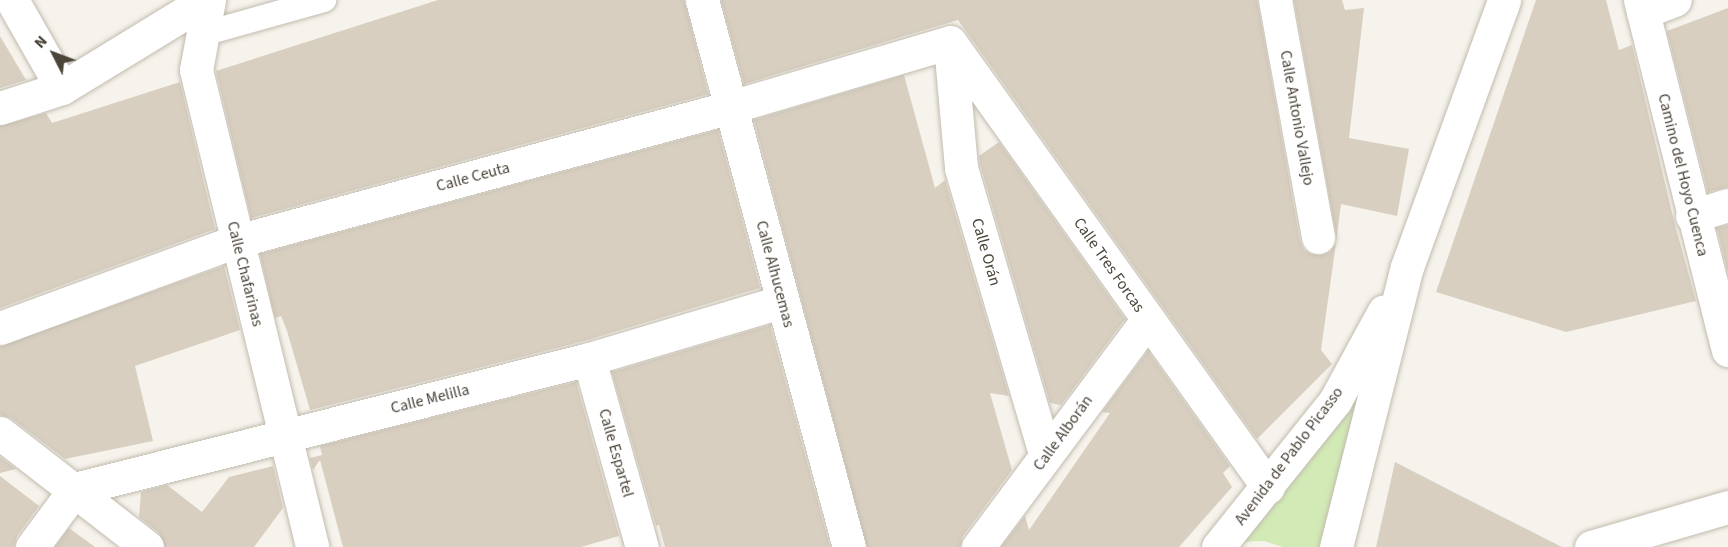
<!DOCTYPE html>
<meta charset="utf-8">
<style>
body{margin:0}
#map{position:relative;width:1728px;height:547px;overflow:hidden;background:#f6f3ec;font-family:"Source Sans 3",sans-serif}
div>[style]{position:absolute}
.green>*{inset:0;background:#d2eab5}
.building>*{inset:0;background:#d8cfc1}
.roads{filter:drop-shadow(0 0 2px #c2bbae) drop-shadow(0 0 2px #c2bbae)}
.pedestrian>*{height:24px;margin:-12px;padding:0 12px;transform-origin:12px;border-radius:12px;background:#fff}
.minor>*{height:33px;margin:-16.5px;padding:0 16.5px;transform-origin:16.5px;border-radius:16.5px;background:#fff}
.tertiary>*{height:33px;margin:-16.5px;padding:0 16.5px;transform-origin:16.5px;border-radius:16.5px;background:#fff}
span{translate:-50% -50%;white-space:nowrap;text-align:center;line-height:1.15;-webkit-text-stroke:5px #fff;paint-order:stroke}
.street-label{font-size:16px;color:#4b4439}
.north{position:absolute;left:24px;top:24px;width:60px;height:60px;-webkit-text-stroke:4px #fff;paint-order:stroke;rotate:312deg;font-size:16px;font-weight:700;line-height:24px;text-align:center;color:#4b4439}
.north::after{content:'';display:block;margin:auto;width:21px;height:27px;background:#4b4439;clip-path:polygon(50% 0,100% 100%,50% 72%,0 100%)}
</style>
<div id="map">
<div class="green">
<i style="clip-path:polygon(1378px 343px,1332px 547px,1283px 547px,1264px 541px,1238px 542px)"></i>
</div>
<div class="building">
<i style="clip-path:polygon(438px 0,684px 0,708px 94px,251px 218px,216px 71px)"></i>
<i style="clip-path:polygon(721px 0,1257px 0,1300px 241px,1304px 250px,1311px 254px,1321px 255px,1330px 252px,1336px 243px,1321px 350px,1332px 364px,1257px 439px,958px 20px,744px 84px)"></i>
<i style="clip-path:polygon(1294px 0,1342px 0,1345px 10px,1364px 8px,1349px 138px,1409px 149px,1397px 216px,1341px 204px,1336px 242px,1336px 234px)"></i>
<i style="clip-path:polygon(1536px 0,1606px 0,1619px 50px,1632px 45px,1674px 221px,1696px 301px,1566px 332px,1436px 292px)"></i>
<i style="clip-path:polygon(1728px 8px,1728px 187px,1708px 192px,1667px 31px)"></i>
<i style="clip-path:polygon(0 36px,26px 80px,0 88px)"></i>
<i style="clip-path:polygon(904px 75px,935px 188px,945px 180px,1009px 396px,990px 393px,1012px 470px,963px 536px,960px 547px,867px 547px,754px 120px)"></i>
<i style="clip-path:polygon(180px 82px,215px 229px,0 308px,0 126px,46px 113px,52px 123px)"></i>
<i style="clip-path:polygon(718px 130px,760px 288px,584px 341px,310px 410px,287px 331px,281px 316px,275px 318px,260px 254px)"></i>
<i style="clip-path:polygon(999px 142px,1125px 319px,1061px 405px,1050px 403px,980px 164px,979px 156px)"></i>
<i style="clip-path:polygon(1728px 225px,1728px 273px,1717px 228px)"></i>
<i style="clip-path:polygon(224px 266px,240px 330px,135px 366px,153px 441px,65px 459px,11px 418px,0 415px,0 346px)"></i>
<i style="clip-path:polygon(770px 325px,830px 547px,665px 547px,659px 525px,656px 526px,612px 372px)"></i>
<i style="clip-path:polygon(1148px 351px,1230px 466px,1223px 473px,1232px 487px,1179px 547px,1001px 547px,1025px 516px,1029px 530px,1110px 413px,1102px 412px)"></i>
<i style="clip-path:polygon(576px 382px,619px 536px,581px 547px,343px 547px,320px 460px,313px 470px,310px 458px,322px 455px,320px 446px)"></i>
<i style="clip-path:polygon(0 457px,16px 469px,0 473px)"></i>
<i style="clip-path:polygon(1395px 462px,1463px 497px,1562px 547px,1376px 547px)"></i>
<i style="clip-path:polygon(273px 466px,283px 508px,254px 547px,165px 547px,159px 533px,139px 517px,141px 492px,167px 485px,202px 512px,229px 477px)"></i>
<i style="clip-path:polygon(0 476px,39px 506px,17px 536px,14px 547px,0 547px)"></i>
<i style="clip-path:polygon(69px 528px,95px 547px,55px 547px)"></i>
</div>
<div class="roads">
<div class="pedestrian">
<i style="left:203px;top:34px;width:126px;rotate:-15.7deg"></i>
</div>
<div class="minor">
<i style="left:12px;top:0;width:101px;rotate:60.4deg"></i>
<i style="left:209px;top:0;width:71px;rotate:100.5deg"></i>
<i style="left:196px;top:70px;width:491px;rotate:76.3deg"></i>
<i style="left:702px;top:0;width:566px;rotate:74.96deg"></i>
<i style="left:1275px;top:0;width:241px;rotate:79.7deg"></i>
<i style="left:1640px;top:0;width:361px;rotate:75.9deg"></i>
<i style="left:1643px;top:12px;width:34px;rotate:-21deg"></i>
<i style="left:950px;top:42px;width:547px;rotate:54.45deg"></i>
<i style="left:950px;top:44px;width:124px;rotate:84.9deg"></i>
<i style="left:961px;top:168px;width:300px;rotate:73.6deg"></i>
<i style="left:0;top:108px;width:65px;rotate:-17.9deg"></i>
<i style="left:62px;top:88px;width:169px;rotate:-31.4deg"></i>
<i style="left:1692px;top:216px;width:38px;rotate:-17deg"></i>
<i style="left:0;top:328px;width:252px;rotate:-20.2deg"></i>
<i style="left:237px;top:241px;width:512px;rotate:-15.18deg"></i>
<i style="left:731px;top:107px;width:228px;rotate:-16.5deg"></i>
<i style="left:589px;top:359px;width:195px;rotate:74.3deg"></i>
<i style="left:0;top:433px;width:186px;rotate:37.8deg"></i>
<i style="left:32px;top:547px;width:72px;rotate:-53.4deg"></i>
<i style="left:75px;top:489px;width:530px;rotate:-14.19deg"></i>
<i style="left:589px;top:359px;width:202px;rotate:-16.6deg"></i>
<i style="left:978px;top:547px;width:284px;rotate:-53.3deg"></i>
<i style="left:1591px;top:547px;width:143px;rotate:-16.3deg"></i>
</div>
<div class="tertiary">
<i style="left:1218px;top:547px;width:187px;rotate:-51.3deg"></i>
<i style="left:1335px;top:401px;width:102px;rotate:-61.4deg"></i>
<i style="left:1336px;top:547px;width:289px;rotate:-75.8deg"></i>
<i style="left:1407px;top:267px;width:284px;rotate:-70deg"></i>
</div>
</div>
<div class="street-label">
<span style="left:1297px;top:118px;rotate:80deg">Calle Antonio Vallejo</span>
<span style="left:1683px;top:175px;rotate:76deg">Camino del Hoyo Cuenca</span>
<span style="left:473px;top:177px;rotate:-15deg">Calle Ceuta</span>
<span style="left:986px;top:252px;rotate:74deg">Calle Orán</span>
<span style="left:1109px;top:265px;rotate:55deg">Calle Tres Forcas</span>
<span style="left:245px;top:274px;rotate:76deg">Calle Chafarinas</span>
<span style="left:775px;top:274px;rotate:75deg">Calle Alhucemas</span>
<span style="left:430px;top:399px;rotate:-14deg">Calle Melilla</span>
<span style="left:1063px;top:433px;rotate:-54deg">Calle Alborán</span>
<span style="left:616px;top:453px;rotate:74deg">Calle Espartel</span>
<span style="left:1289px;top:456px;rotate:-53deg">Avenida de Pablo Picasso</span>
</div>
<div class="north">N</div>
</div>
